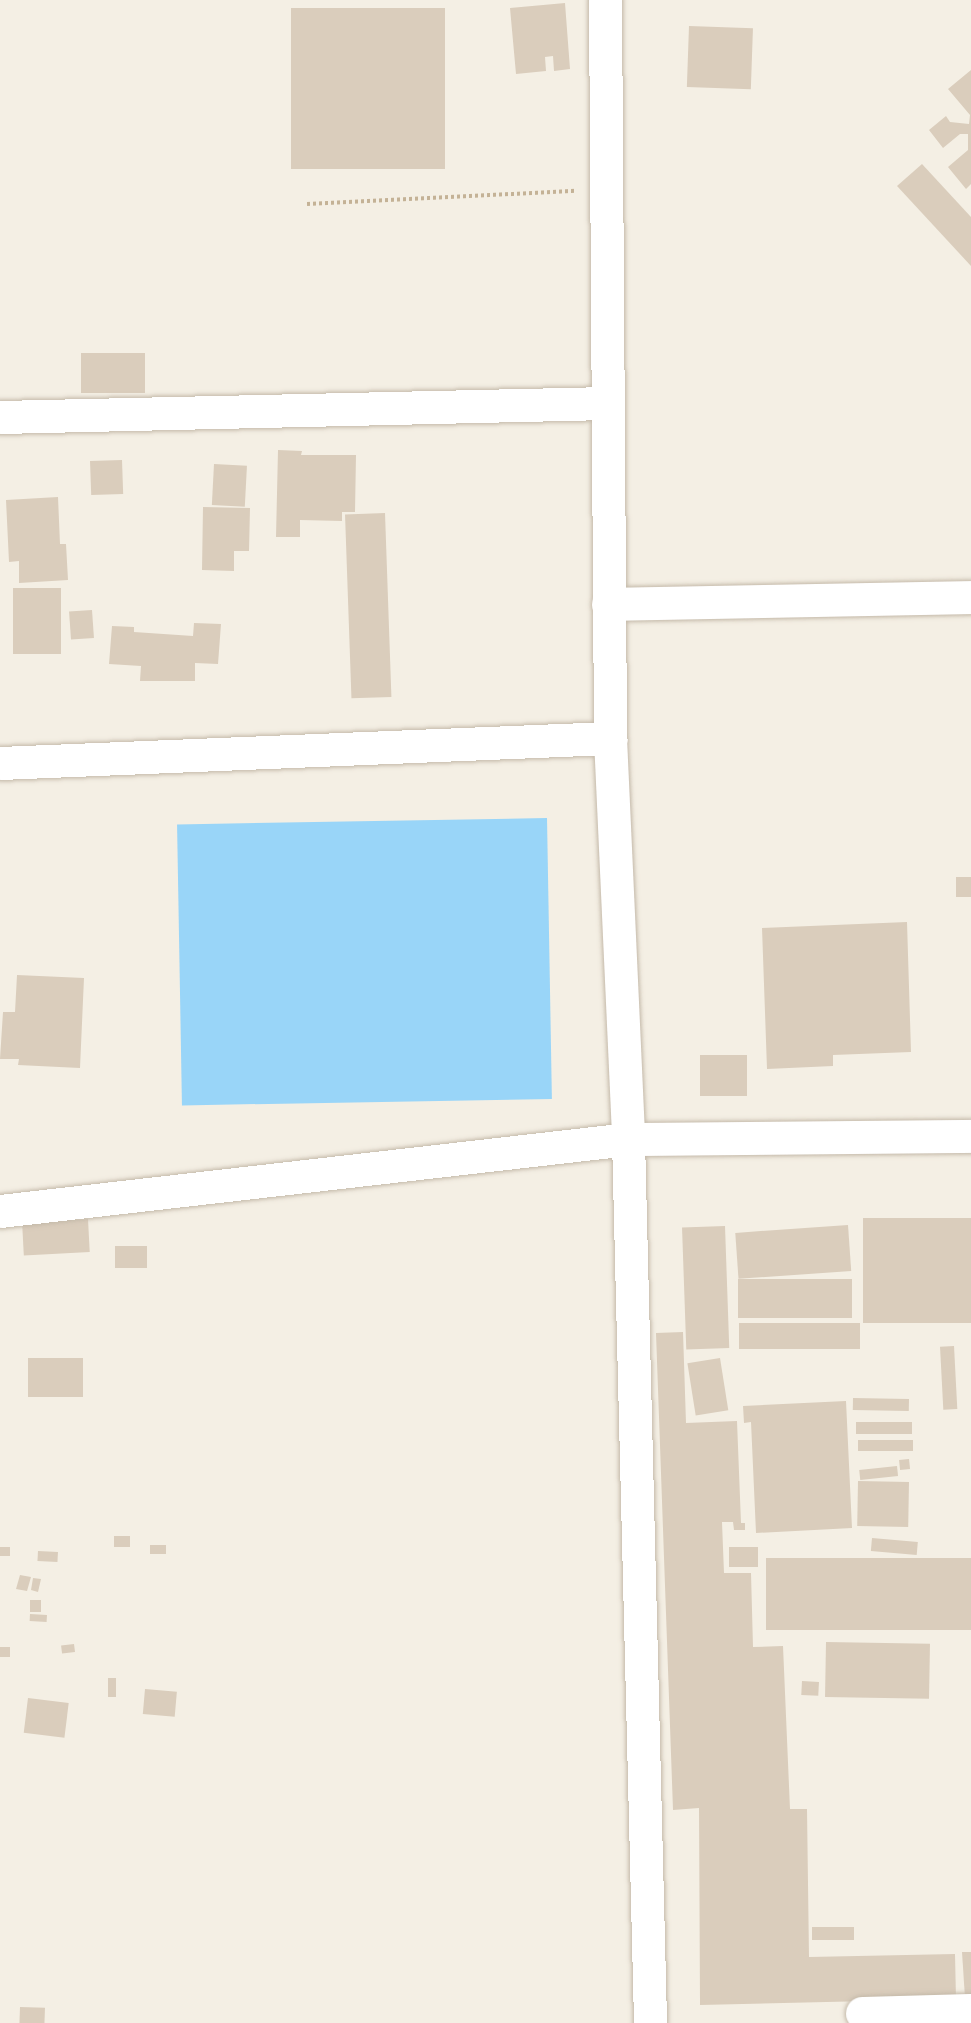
<!DOCTYPE html>
<style>
body{margin:0}
#map{position:relative;width:971px;height:2023px;overflow:hidden;background:#f4efe4;font-family:Commissioner,sans-serif}
div>[style]{position:absolute}
.water>*{inset:0;background:#99d5f8;transform-origin:0 0}
.building>*{inset:0;background:#dacdbc;transform-origin:0 0}
.path>*{height:4px;margin-top:-2px;transform-origin:0;background:repeating-linear-gradient(90deg,#c4b296 0 3px,transparent 0 6px)}
.roads{filter:drop-shadow(0 0 2px #c4b9a9) drop-shadow(0 0 2px #c4b9a9)}
.minor>*{height:33px;margin:-16.5px;padding:0 16.5px;transform-origin:16.5px;border-radius:16.5px;background:#fff}
span{translate:-50% -50%;white-space:nowrap;text-align:center;line-height:1.15;-webkit-text-stroke:4.5px #fff;paint-order:stroke}
</style>
<div id="map">
<div class="water">
<i style="left:547px;top:818px;width:281px;height:370px;rotate:89deg"></i>
</div>
<div class="building">
<i style="clip-path:polygon(565px 3px,570px 69px,554px 71px,553px 56px,545px 57px,546px 71px,516px 74px,510px 8px)"></i>
<i style="left:445px;top:8px;width:161px;height:154px;rotate:90deg"></i>
<i style="left:689px;top:26px;width:64px;height:61px;rotate:2deg"></i>
<i style="clip-path:polygon(971px 70px,971px 184px,966px 189px,948px 167px,968px 150px,968px 134px,960px 134px,943px 148px,929px 130px,946px 116px,950px 122px,969px 124px,970px 115px,948px 89px)"></i>
<i style="clip-path:polygon(922px 164px,971px 217px,971px 266px,897px 186px)"></i>
<i style="left:81px;top:353px;width:64px;height:40px"></i>
<i style="clip-path:polygon(278px 450px,302px 451px,301px 455px,356px 455px,355px 512px,342px 512px,342px 521px,300px 520px,300px 537px,276px 537px)"></i>
<i style="left:122px;top:460px;width:34px;height:32px;rotate:88deg"></i>
<i style="left:214px;top:464px;width:33px;height:41px;rotate:3deg"></i>
<i style="clip-path:polygon(58px 497px,60px 544px,66px 544px,68px 580px,19px 583px,19px 561px,9px 562px,6px 500px)"></i>
<i style="clip-path:polygon(203px 507px,250px 508px,249px 551px,234px 551px,234px 571px,202px 570px)"></i>
<i style="left:385px;top:513px;width:184px;height:40px;rotate:88deg"></i>
<i style="left:13px;top:588px;width:48px;height:66px"></i>
<i style="left:92px;top:610px;width:28px;height:23px;rotate:86deg"></i>
<i style="clip-path:polygon(194px 623px,221px 624px,218px 664px,195px 663px,195px 681px,140px 681px,141px 666px,109px 664px,112px 626px,134px 627px,134px 632px,193px 636px)"></i>
<i style="left:956px;top:877px;width:15px;height:20px"></i>
<i style="clip-path:polygon(907px 922px,911px 1052px,833px 1055px,833px 1066px,767px 1069px,762px 928px)"></i>
<i style="clip-path:polygon(17px 975px,84px 978px,80px 1068px,18px 1065px,19px 1059px,0 1059px,3px 1012px,15px 1012px)"></i>
<i style="left:700px;top:1055px;width:47px;height:41px"></i>
<i style="left:971px;top:1218px;width:105px;height:108px;rotate:90deg"></i>
<i style="left:88px;top:1219px;width:33px;height:66px;rotate:87deg"></i>
<i style="left:848px;top:1225px;width:46px;height:113px;rotate:86deg"></i>
<i style="left:725px;top:1226px;width:122px;height:43px;rotate:88deg"></i>
<i style="left:115px;top:1246px;width:32px;height:22px"></i>
<i style="left:852px;top:1279px;width:39px;height:114px;rotate:90deg"></i>
<i style="left:860px;top:1323px;width:26px;height:121px;rotate:90deg"></i>
<i style="clip-path:polygon(683px 1332px,686px 1423px,737px 1421px,741px 1523px,745px 1523px,745px 1530px,734px 1530px,733px 1522px,722px 1522px,724px 1573px,751px 1573px,753px 1647px,783px 1646px,790px 1809px,807px 1809px,809px 1957px,955px 1954px,956px 1999px,700px 2005px,699px 1808px,673px 1810px,656px 1333px)"></i>
<i style="left:954px;top:1346px;width:63px;height:14px;rotate:87deg"></i>
<i style="left:28px;top:1358px;width:55px;height:39px"></i>
<i style="left:720px;top:1358px;width:53px;height:33px;rotate:81deg"></i>
<i style="left:853px;top:1398px;width:56px;height:12px;rotate:1deg"></i>
<i style="clip-path:polygon(846px 1401px,852px 1528px,756px 1533px,751px 1422px,744px 1423px,743px 1406px)"></i>
<i style="left:856px;top:1422px;width:56px;height:12px"></i>
<i style="left:913px;top:1440px;width:11px;height:55px;rotate:90deg"></i>
<i style="left:909px;top:1459px;width:10px;height:10px;rotate:84deg"></i>
<i style="left:897px;top:1466px;width:10px;height:38px;rotate:84deg"></i>
<i style="left:858px;top:1481px;width:51px;height:45px;rotate:1deg"></i>
<i style="left:114px;top:1536px;width:16px;height:11px"></i>
<i style="left:872px;top:1538px;width:46px;height:13px;rotate:5deg"></i>
<i style="left:150px;top:1545px;width:16px;height:9px"></i>
<i style="left:0;top:1547px;width:10px;height:9px"></i>
<i style="left:729px;top:1547px;width:29px;height:20px"></i>
<i style="left:38px;top:1551px;width:20px;height:10px;rotate:3deg"></i>
<i style="left:971px;top:1558px;width:72px;height:205px;rotate:90deg"></i>
<i style="clip-path:polygon(20px 1575px,31px 1577px,27px 1591px,16px 1589px)"></i>
<i style="clip-path:polygon(33px 1578px,41px 1579px,38px 1592px,31px 1590px)"></i>
<i style="left:41px;top:1600px;width:12px;height:11px;rotate:90deg"></i>
<i style="left:30px;top:1614px;width:17px;height:7px;rotate:3deg"></i>
<i style="left:826px;top:1642px;width:104px;height:55px;rotate:1deg"></i>
<i style="left:74px;top:1644px;width:8px;height:13px;rotate:83deg"></i>
<i style="left:0;top:1647px;width:10px;height:10px"></i>
<i style="left:108px;top:1678px;width:8px;height:19px"></i>
<i style="left:802px;top:1681px;width:17px;height:14px;rotate:3deg"></i>
<i style="left:145px;top:1689px;width:32px;height:25px;rotate:5deg"></i>
<i style="left:28px;top:1698px;width:41px;height:35px;rotate:7deg"></i>
<i style="left:812px;top:1927px;width:42px;height:13px"></i>
<i style="clip-path:polygon(962px 1952px,971px 1952px,971px 1998px,965px 1998px)"></i>
<i style="left:20px;top:2007px;width:25px;height:16px;rotate:2deg"></i>
</div>
<div class="path">
<i style="left:307px;top:204px;width:269px;rotate:-2.8deg"></i>
</div>
<div class="roads">
<div class="minor">
<i style="left:605px;top:0;width:738px;rotate:89.61deg"></i>
<i style="left:610px;top:738px;width:401px;rotate:87.4deg"></i>
<i style="left:628px;top:1139px;width:884px;rotate:88.57deg"></i>
<i style="left:0;top:417px;width:607px;rotate:-1.32deg"></i>
<i style="left:608px;top:604px;width:363px;rotate:-1.1deg"></i>
<i style="left:0;top:763px;width:611px;rotate:-2.35deg"></i>
<i style="left:0;top:1211px;width:632px;rotate:-6.54deg"></i>
<i style="left:628px;top:1139px;width:343px;rotate:-0.5deg"></i>
<i style="left:862px;top:2013px;width:109px;rotate:-1.6deg"></i>
</div>
</div>
</div>
